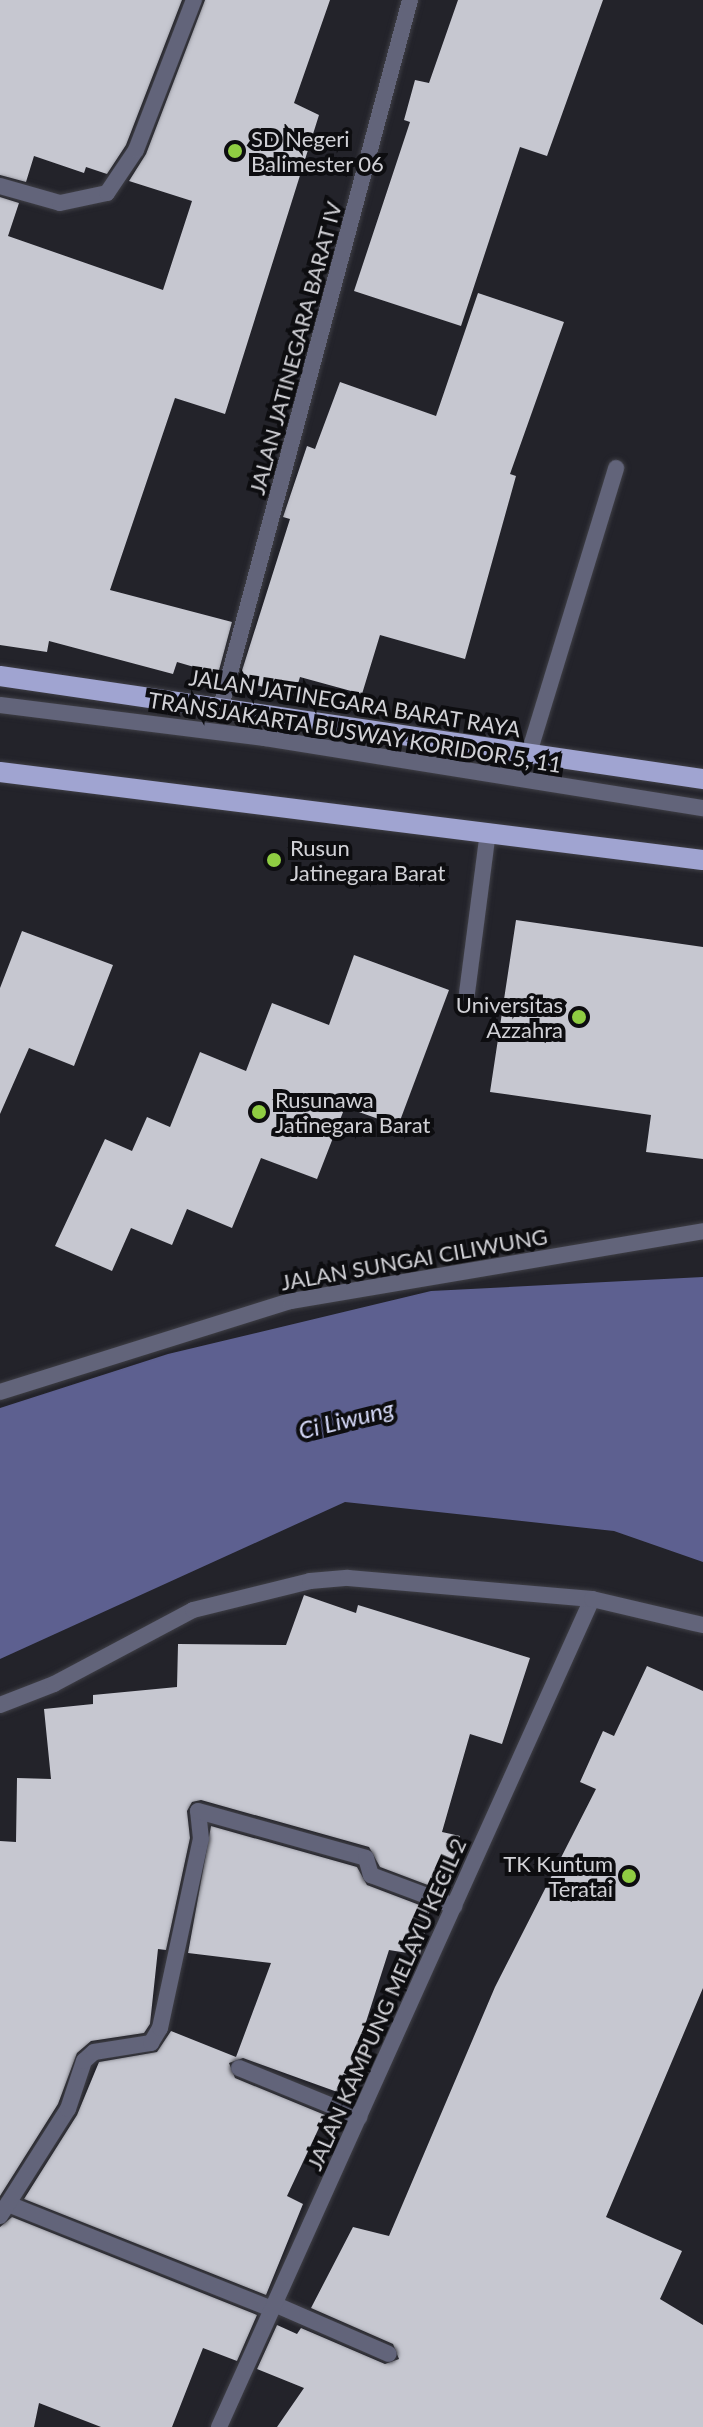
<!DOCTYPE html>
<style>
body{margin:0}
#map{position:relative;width:703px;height:2427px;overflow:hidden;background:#23232a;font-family:Lato,sans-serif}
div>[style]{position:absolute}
.water>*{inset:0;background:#5d6090}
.building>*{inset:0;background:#c6c7d0}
.roads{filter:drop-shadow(0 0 2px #3f3f46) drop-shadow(0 0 2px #3f3f46)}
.service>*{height:16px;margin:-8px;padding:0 8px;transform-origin:8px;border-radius:8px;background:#62647a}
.minor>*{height:16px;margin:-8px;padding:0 8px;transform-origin:8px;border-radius:8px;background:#62647a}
.tertiary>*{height:16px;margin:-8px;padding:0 8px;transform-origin:8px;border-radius:8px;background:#62647a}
.primary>*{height:20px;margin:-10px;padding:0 10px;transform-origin:10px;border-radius:10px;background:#a0a4d1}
.dots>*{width:22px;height:22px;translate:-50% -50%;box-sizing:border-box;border:4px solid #0d0d10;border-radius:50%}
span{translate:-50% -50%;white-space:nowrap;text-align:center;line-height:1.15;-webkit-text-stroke:8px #0d0d10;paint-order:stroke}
.poi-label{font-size:22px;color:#d1d1d6}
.left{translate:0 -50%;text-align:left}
.right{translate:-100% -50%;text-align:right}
.street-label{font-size:22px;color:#d1d1d6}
.water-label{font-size:24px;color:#d7dbfa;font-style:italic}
</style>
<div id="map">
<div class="water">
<i style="clip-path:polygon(703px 1277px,703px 1562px,614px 1531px,345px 1502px,0 1659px,0 1408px,168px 1354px,431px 1291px)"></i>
</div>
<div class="building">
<i style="clip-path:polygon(0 0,182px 0,126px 145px,107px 174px,86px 167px,84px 173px,34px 156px,26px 182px,0 175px)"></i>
<i style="clip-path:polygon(205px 0,330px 0,294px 103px,319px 115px,225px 414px,175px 398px,110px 590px,232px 622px,218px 674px,177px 662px,173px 674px,49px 641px,47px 652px,0 645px,0 197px,19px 203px,8px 236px,163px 290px,192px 201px,129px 181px,146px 154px)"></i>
<i style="clip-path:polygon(458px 0,603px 0,547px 156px,520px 147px,461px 326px,354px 291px,410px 122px,404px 120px,415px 80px,429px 83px)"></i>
<i style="clip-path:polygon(478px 293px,564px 322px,510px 474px,516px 476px,465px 659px,380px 635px,362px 694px,300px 677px,294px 696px,239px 680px,290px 519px,283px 517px,307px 446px,315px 449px,340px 382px,436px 416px)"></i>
<i style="clip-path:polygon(516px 920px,703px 947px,703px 1159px,646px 1152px,651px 1115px,490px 1092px)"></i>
<i style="clip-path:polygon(22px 931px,113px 965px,74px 1066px,29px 1048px,0 1114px,0 988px)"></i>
<i style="clip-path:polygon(354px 955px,449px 990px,398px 1126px,345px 1107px,317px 1179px,261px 1158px,232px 1228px,187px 1209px,172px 1245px,131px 1228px,112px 1271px,55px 1246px,105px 1139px,132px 1151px,147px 1117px,170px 1127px,200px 1052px,246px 1071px,272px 1003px,329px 1025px)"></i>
<i style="clip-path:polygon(304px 1595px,356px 1613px,358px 1605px,530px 1658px,502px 1744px,470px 1734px,442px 1832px,460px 1836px,449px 1886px,433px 1887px,380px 1867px,369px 1847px,201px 1800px,192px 1802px,187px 1811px,190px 1838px,166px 1950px,158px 1949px,150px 2024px,144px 2033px,91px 2041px,77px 2053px,58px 2104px,0 2196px,0 1841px,16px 1842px,17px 1778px,51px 1779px,44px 1709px,93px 1704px,93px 1695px,177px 1687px,178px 1644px,286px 1645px)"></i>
<i style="clip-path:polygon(647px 1666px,703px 1691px,703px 1988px,606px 2217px,682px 2251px,660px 2299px,703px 2325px,703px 2427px,277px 2427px,304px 2388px,257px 2369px,277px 2325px,297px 2334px,301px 2328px,385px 2364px,399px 2359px,393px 2344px,311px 2308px,353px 2227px,389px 2236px,495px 1987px,596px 1789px,580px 1782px,603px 1731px,614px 1736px)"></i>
<i style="clip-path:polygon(211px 1826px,357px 1867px,367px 1885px,430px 1909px,420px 1955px,389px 1950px,343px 2094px,243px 2058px,229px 2063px,235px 2078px,325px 2115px,287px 2196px,303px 2204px,266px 2295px,24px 2199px,77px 2115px,99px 2062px,157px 2052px,171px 2031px,236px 2057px,271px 1963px,188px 1953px)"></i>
<i style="clip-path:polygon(12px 2217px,257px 2315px,237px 2361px,203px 2348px,172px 2427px,101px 2427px,39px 2403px,34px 2427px,0 2427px,0 2227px)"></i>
</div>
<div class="roads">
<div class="service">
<i style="left:0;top:705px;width:267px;rotate:7.1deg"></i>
<i style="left:265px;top:738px;width:444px;rotate:9.1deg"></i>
<i style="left:529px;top:753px;width:298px;rotate:-73deg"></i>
<i style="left:467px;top:993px;width:163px;rotate:-82.6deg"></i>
</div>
<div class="minor">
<i style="left:0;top:186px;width:62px;rotate:15.8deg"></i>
<i style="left:60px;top:203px;width:48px;rotate:-12deg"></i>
<i style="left:107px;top:193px;width:52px;rotate:-56deg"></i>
<i style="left:136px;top:150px;width:161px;rotate:-68.9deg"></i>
<i style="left:239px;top:2068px;width:130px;rotate:22.2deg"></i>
<i style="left:8px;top:2204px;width:284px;rotate:21.7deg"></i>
<i style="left:0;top:2216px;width:127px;rotate:-57.6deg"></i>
<i style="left:68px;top:2109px;width:51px;rotate:-71.6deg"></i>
<i style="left:84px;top:2061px;width:13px;rotate:-42deg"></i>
<i style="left:94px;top:2052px;width:58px;rotate:-9deg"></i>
<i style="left:151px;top:2043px;width:17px;rotate:-59deg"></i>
<i style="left:160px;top:2028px;width:193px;rotate:-77.8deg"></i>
<i style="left:201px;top:1839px;width:28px;rotate:-96deg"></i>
<i style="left:198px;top:1811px;width:174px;rotate:15.6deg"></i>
<i style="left:366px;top:1858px;width:18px;rotate:74deg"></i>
<i style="left:371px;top:1875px;width:89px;rotate:20.5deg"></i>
<i style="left:274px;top:2304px;width:125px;rotate:23.5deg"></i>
<i style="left:219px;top:2427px;width:908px;rotate:-65.75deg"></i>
</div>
<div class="tertiary">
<i style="left:221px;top:706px;width:731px;rotate:-75.01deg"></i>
<i style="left:0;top:1392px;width:305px;rotate:-17.4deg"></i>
<i style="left:291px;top:1301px;width:418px;rotate:-9.6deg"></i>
<i style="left:0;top:1705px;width:58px;rotate:-21.3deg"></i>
<i style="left:54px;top:1684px;width:157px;rotate:-28deg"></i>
<i style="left:193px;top:1610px;width:121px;rotate:-13.9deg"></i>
<i style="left:310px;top:1581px;width:38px;rotate:-5deg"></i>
<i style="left:348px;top:1578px;width:245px;rotate:4.9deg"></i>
<i style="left:592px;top:1599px;width:114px;rotate:13.2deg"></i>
</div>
<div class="primary">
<i style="left:0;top:676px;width:711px;rotate:8.34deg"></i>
<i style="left:0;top:772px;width:708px;rotate:7.14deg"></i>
</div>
</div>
<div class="dots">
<i style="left:235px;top:151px;background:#8fcd42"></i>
<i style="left:274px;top:860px;background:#8fcd42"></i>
<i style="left:579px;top:1017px;background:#8fcd42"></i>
<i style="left:259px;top:1112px;background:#8fcd42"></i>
<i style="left:629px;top:1876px;background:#8fcd42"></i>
</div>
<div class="poi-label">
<span class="left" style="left:251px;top:151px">SD Negeri<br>Balimester 06</span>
<span class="left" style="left:290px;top:860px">Rusun<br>Jatinegara Barat</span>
<span class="right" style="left:563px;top:1017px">Universitas<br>Azzahra</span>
<span class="left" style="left:275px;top:1112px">Rusunawa<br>Jatinegara Barat</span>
<span class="right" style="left:613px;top:1876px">TK Kuntum<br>Teratai</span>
</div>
<div class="street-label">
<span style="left:295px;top:348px;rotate:-75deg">JALAN JATINEGARA BARAT IV</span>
<span style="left:355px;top:703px;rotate:9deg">JALAN JATINEGARA BARAT RAYA</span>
<span style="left:355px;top:732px;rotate:9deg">TRANSJAKARTA BUSWAY KORIDOR 5, 11</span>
<span style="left:414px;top:1259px;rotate:-10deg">JALAN SUNGAI CILIWUNG</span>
<span style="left:386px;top:2004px;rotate:-66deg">JALAN KAMPUNG MELAYU KECIL 2</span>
</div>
<div class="water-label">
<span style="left:346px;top:1419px;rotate:-14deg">Ci Liwung</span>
</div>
</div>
